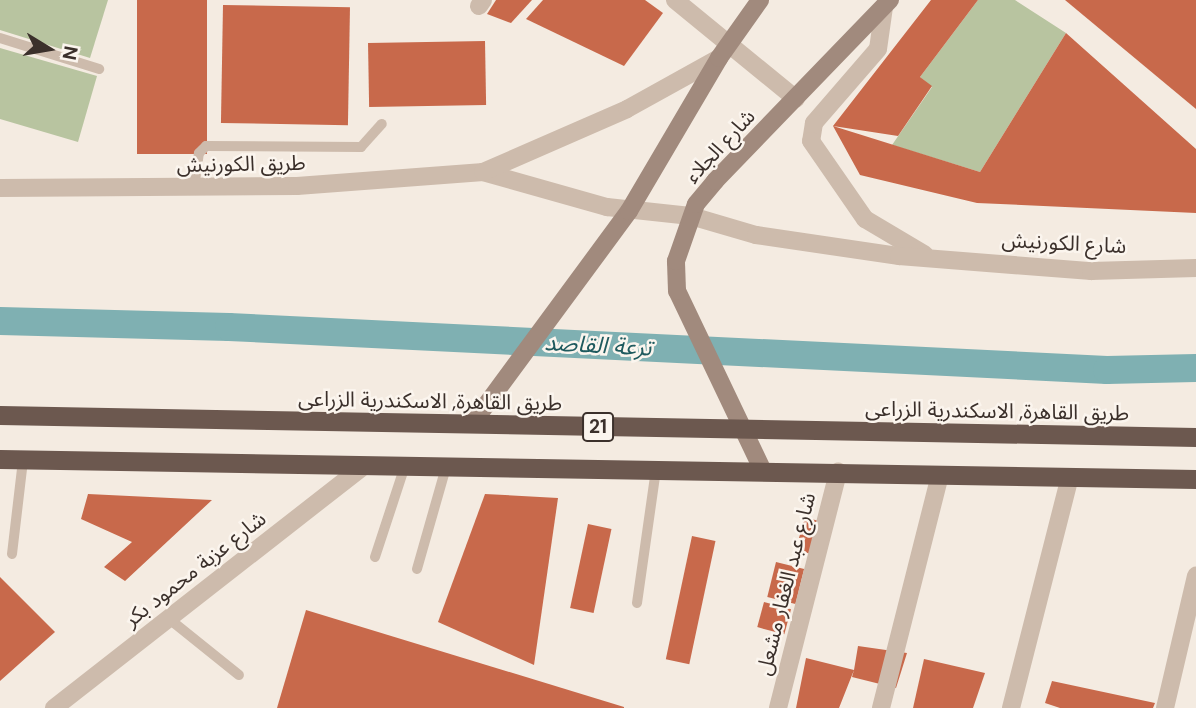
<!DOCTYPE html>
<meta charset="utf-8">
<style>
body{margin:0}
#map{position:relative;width:1196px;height:708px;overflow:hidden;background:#f4ebe1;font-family:"DM Sans","Noto Sans Arabic",sans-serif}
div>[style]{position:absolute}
.green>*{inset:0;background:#b8c4a0}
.canal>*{height:28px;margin:-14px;padding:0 14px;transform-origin:14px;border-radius:14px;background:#7fb0b2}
.building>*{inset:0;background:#c8694b;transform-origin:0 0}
.service>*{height:10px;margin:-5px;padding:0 5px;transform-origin:5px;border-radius:5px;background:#cdbbac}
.minor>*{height:18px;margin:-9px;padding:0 9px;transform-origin:9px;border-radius:9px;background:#cdbbac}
.tertiary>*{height:18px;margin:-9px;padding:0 9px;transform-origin:9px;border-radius:9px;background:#cdbbac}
.secondary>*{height:18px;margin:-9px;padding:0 9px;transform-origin:9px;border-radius:9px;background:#a18a7d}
.trunk>*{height:19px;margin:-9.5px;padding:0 9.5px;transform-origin:9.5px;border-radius:9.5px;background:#6c584f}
span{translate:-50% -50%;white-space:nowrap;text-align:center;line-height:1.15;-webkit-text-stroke:5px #fbf5ee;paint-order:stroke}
.shield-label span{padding:2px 5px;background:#fbf5ee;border:2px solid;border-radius:5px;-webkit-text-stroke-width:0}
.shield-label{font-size:19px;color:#3b302b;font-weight:700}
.street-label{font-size:21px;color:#3b302b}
.water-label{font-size:23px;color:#1f5a5e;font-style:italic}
.north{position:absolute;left:14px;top:14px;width:70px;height:70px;-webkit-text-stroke:5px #fbf5ee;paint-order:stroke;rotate:101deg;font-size:19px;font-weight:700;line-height:28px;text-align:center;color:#3b302b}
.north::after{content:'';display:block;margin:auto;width:24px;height:32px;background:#3b302b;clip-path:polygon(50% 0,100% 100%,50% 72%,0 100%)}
</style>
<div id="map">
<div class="green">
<i style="clip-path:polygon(0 0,108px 0,90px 58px,0 30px)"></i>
<i style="clip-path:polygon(978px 0,1015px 0,1066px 33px,980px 172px,892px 145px,932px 87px,920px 77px)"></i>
<i style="clip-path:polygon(0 48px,97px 76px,78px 142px,0 119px)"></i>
</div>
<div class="canal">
<i style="left:0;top:321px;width:229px;rotate:1.5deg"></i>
<i style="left:229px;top:327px;width:879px;rotate:2.8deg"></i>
<i style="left:1107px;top:370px;width:89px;rotate:-1.3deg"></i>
</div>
<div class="building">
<i style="left:137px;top:0;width:70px;height:154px"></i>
<i style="clip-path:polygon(496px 0,532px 0,511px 23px,487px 14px)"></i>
<i style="clip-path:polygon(543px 0,645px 0,663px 13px,624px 66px,526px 19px)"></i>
<i style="clip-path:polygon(931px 0,978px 0,920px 77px,932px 86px,898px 136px,833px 126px,980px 172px,1066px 33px,1196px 149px,1196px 213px,977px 203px,860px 175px,833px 126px)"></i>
<i style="clip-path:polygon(1065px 0,1196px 0,1196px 109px)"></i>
<i style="left:223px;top:5px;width:127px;height:118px;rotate:1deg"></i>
<i style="left:485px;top:41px;width:64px;height:117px;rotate:89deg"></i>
<i style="clip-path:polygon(88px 494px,212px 500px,125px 581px,104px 567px,132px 542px,81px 519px)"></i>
<i style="clip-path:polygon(485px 494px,558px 498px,534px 665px,438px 622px)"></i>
<i style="left:805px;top:517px;width:15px;height:34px;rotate:16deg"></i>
<i style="left:588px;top:524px;width:24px;height:86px;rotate:12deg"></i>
<i style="left:692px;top:536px;width:24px;height:126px;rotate:12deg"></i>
<i style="left:776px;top:562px;width:29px;height:36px;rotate:14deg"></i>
<i style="clip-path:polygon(0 577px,55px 632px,0 681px)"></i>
<i style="left:764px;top:602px;width:28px;height:26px;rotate:15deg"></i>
<i style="clip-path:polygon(306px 610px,624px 707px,624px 708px,277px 708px)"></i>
<i style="clip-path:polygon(858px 646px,907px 653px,896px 688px,852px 677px,854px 670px,839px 708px,796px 708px,806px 658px,854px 670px)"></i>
<i style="clip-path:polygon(924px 659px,985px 673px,973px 708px,913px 708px)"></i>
<i style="clip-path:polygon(1052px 681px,1155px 703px,1153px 708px,1060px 708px,1045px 703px)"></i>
</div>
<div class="service">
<i style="left:0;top:38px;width:104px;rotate:17.4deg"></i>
<i style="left:194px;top:188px;width:35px;rotate:-82deg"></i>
<i style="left:199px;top:153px;width:10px;rotate:-45deg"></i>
<i style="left:206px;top:146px;width:155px;rotate:0.4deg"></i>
<i style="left:361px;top:147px;width:31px;rotate:-48deg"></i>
<i style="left:12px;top:554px;width:95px;rotate:-83.3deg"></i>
<i style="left:375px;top:557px;width:96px;rotate:-71.8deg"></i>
<i style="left:417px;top:569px;width:106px;rotate:-74.1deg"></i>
<i style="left:637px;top:603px;width:134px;rotate:-81.9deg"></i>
<i style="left:168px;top:618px;width:91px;rotate:38.8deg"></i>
</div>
<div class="minor">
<i style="left:675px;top:0;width:156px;rotate:39.3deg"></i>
<i style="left:479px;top:6px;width:7px;rotate:-56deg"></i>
<i style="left:54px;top:708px;width:393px;rotate:-38deg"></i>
<i style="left:778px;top:708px;width:244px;rotate:-75.7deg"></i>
<i style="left:881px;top:708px;width:240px;rotate:-75.8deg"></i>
<i style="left:1011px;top:708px;width:238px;rotate:-75.7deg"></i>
<i style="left:1165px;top:708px;width:136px;rotate:-76.8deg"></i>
</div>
<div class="tertiary">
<i style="left:884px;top:7px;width:42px;rotate:98.1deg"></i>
<i style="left:878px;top:49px;width:98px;rotate:130.9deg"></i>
<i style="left:814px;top:123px;width:18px;rotate:99deg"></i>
<i style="left:811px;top:141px;width:95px;rotate:55.3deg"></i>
<i style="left:865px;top:219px;width:69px;rotate:30.7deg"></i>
<i style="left:483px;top:172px;width:129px;rotate:15.8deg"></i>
<i style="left:607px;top:207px;width:84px;rotate:6.1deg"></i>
<i style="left:691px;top:216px;width:68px;rotate:16.3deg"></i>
<i style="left:756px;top:235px;width:145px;rotate:8.4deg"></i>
<i style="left:899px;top:256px;width:193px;rotate:4.5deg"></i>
<i style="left:1091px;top:271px;width:105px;rotate:-1.6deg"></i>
<i style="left:0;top:188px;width:297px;rotate:-0.4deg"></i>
<i style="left:297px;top:186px;width:187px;rotate:-4.3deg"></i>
<i style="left:483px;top:172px;width:157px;rotate:-23.6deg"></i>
<i style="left:627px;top:109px;width:105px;rotate:-29deg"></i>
</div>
<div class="secondary">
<i style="left:472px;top:424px;width:265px;rotate:-53.6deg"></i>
<i style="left:629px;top:211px;width:178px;rotate:-59.5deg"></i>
<i style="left:719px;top:58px;width:71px;rotate:-54.7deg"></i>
<i style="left:763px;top:471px;width:199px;rotate:-115.5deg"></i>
<i style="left:677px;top:291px;width:30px;rotate:-92deg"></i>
<i style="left:676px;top:261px;width:60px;rotate:-70.7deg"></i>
<i style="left:696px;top:204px;width:30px;rotate:-50deg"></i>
<i style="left:715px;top:181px;width:252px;rotate:-46deg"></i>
</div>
<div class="trunk">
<i style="left:0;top:415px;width:1196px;rotate:1.05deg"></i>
<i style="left:0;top:459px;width:1196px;rotate:0.96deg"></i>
</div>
<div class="shield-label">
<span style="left:598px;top:427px">21</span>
</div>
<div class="street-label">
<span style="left:720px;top:146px;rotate:-47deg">شارع الجلاء</span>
<span style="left:241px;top:164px;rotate:-1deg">طريق الكورنيش</span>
<span style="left:1064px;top:243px;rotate:3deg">شارع الكورنيش</span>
<span style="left:430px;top:401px;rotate:1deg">طريق القاهرة, الاسكندرية الزراعى</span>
<span style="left:997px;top:411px;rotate:1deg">طريق القاهرة, الاسكندرية الزراعى</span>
<span style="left:195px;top:569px;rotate:-38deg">شارع عزبة محمود بكر</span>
<span style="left:786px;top:584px;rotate:-76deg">شارع عبد الغفار مشعل</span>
</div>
<div class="water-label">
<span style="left:598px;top:345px;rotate:3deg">ترعة القاصد</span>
</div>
<div class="north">N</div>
</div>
